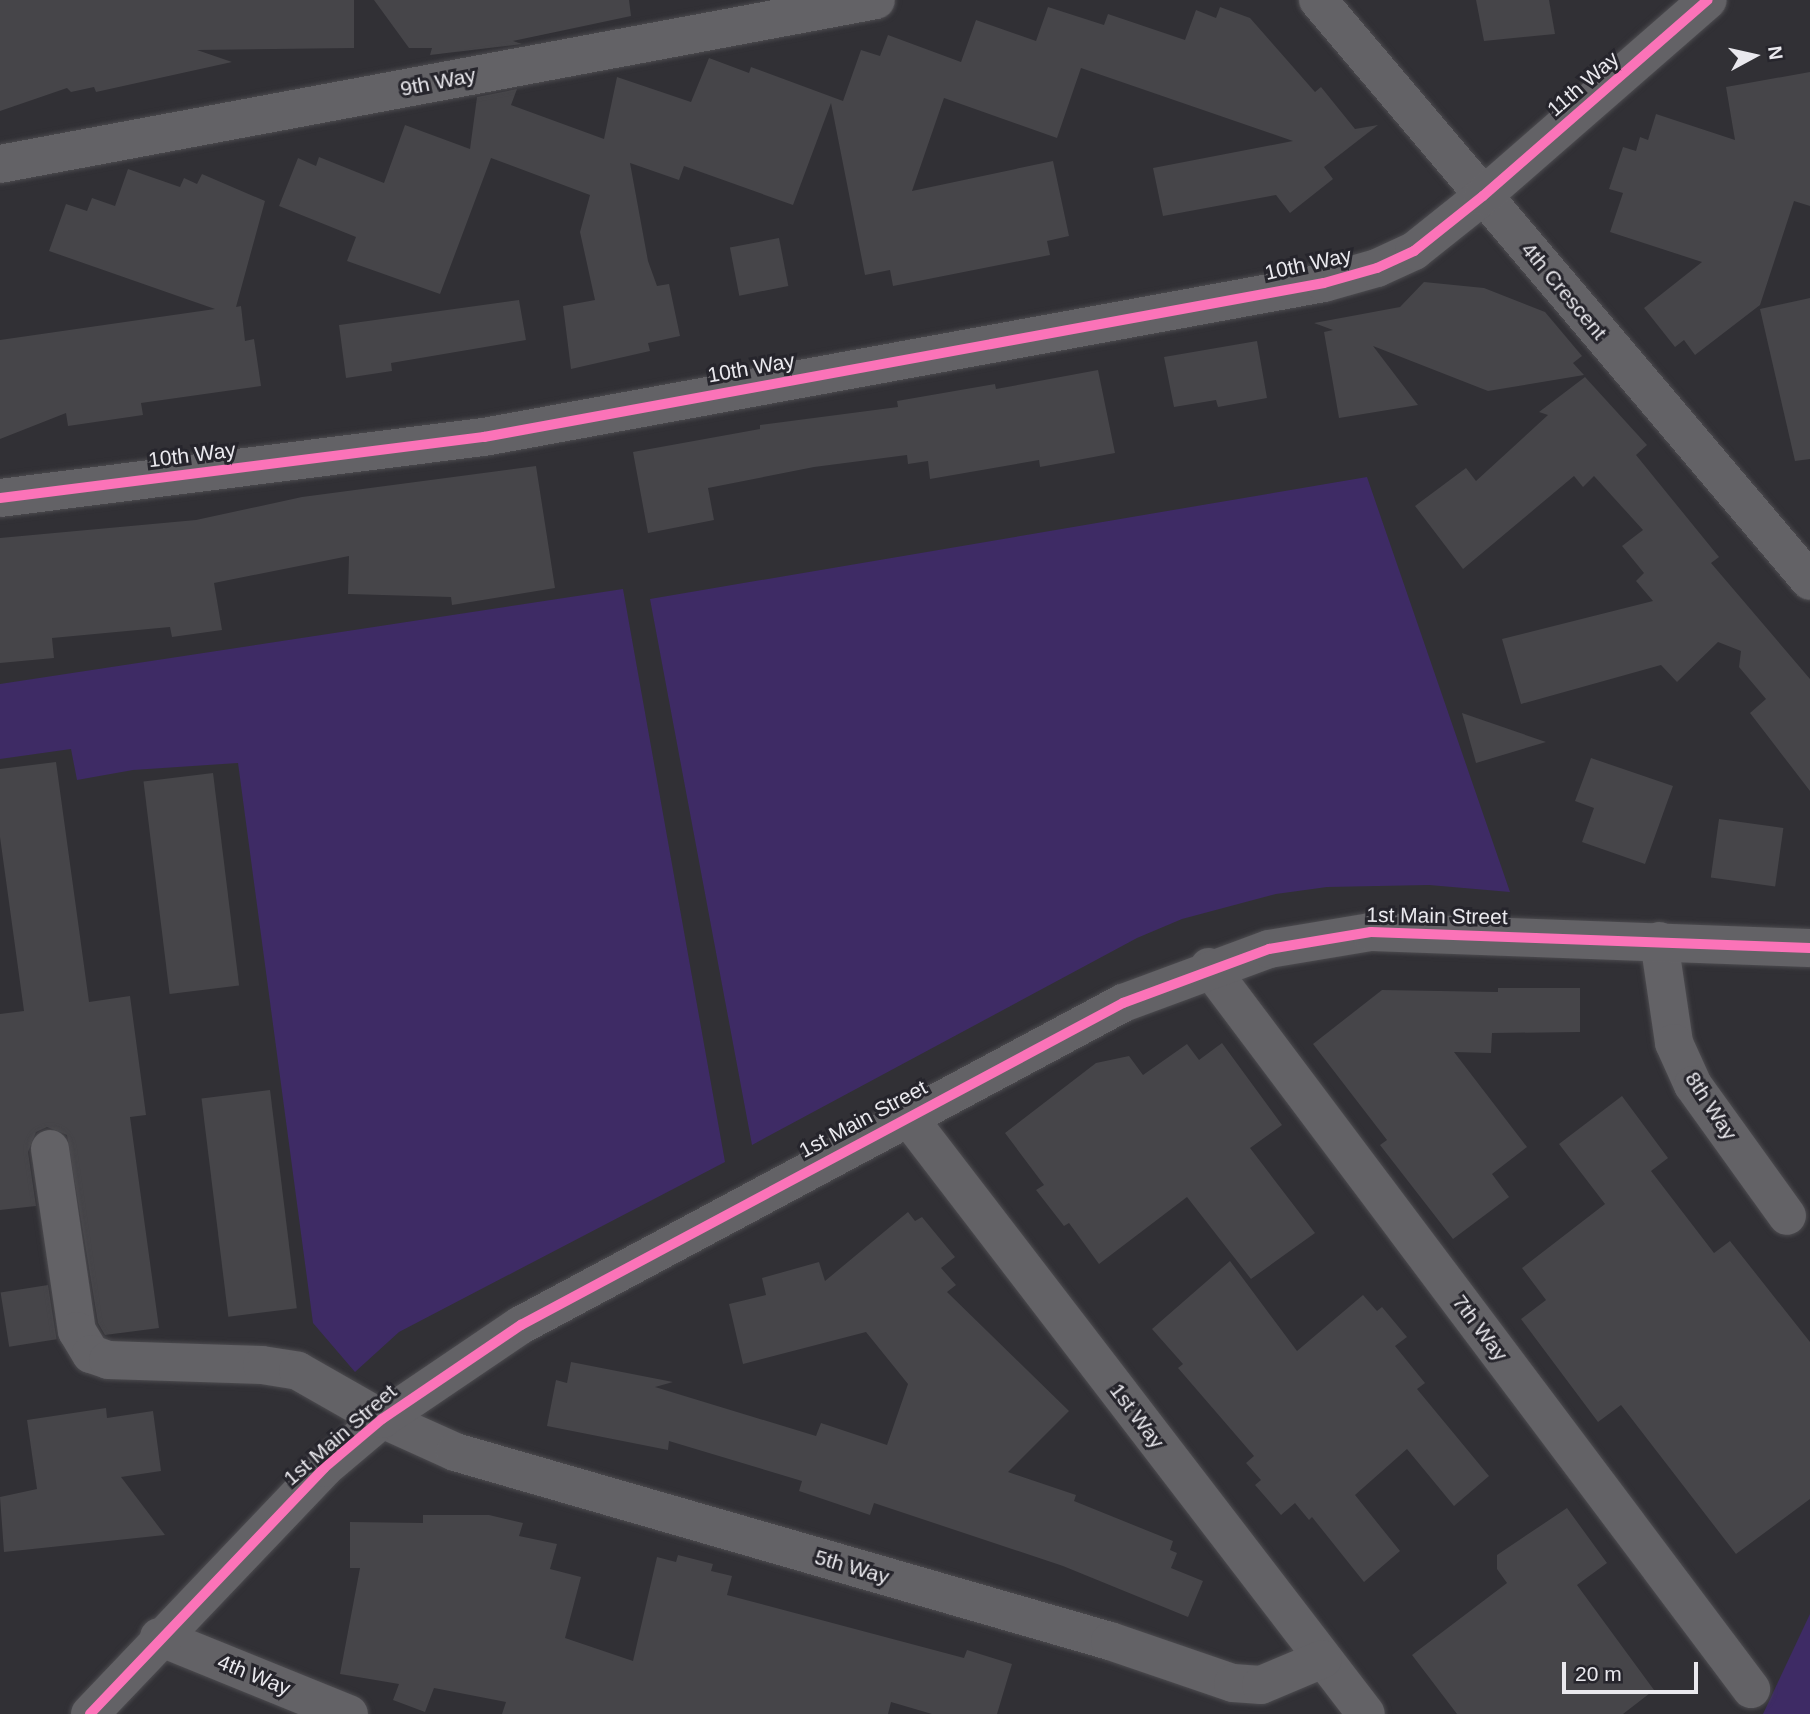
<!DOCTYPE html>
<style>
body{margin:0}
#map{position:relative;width:1810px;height:1714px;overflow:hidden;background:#313035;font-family:Arial,sans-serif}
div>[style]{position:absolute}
.green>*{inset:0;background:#3e2b65}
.building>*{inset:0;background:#464549;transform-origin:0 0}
.roads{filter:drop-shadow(0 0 2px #4c4b4f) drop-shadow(0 0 2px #4c4b4f)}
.minor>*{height:38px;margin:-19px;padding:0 19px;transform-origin:19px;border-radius:19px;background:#636266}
.cycleway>*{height:10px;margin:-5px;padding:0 5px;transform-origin:5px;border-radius:5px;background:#fb73b8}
span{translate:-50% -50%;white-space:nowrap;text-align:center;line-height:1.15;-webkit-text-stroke:6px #26252c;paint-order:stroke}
.street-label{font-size:21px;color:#eae9ee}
.north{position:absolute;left:1719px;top:21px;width:70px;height:70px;-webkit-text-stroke:5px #26252c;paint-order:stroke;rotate:82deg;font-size:19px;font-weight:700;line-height:28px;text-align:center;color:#eae9ee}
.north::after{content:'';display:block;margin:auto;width:24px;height:32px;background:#eae9ee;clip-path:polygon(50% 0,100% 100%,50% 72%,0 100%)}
.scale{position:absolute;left:1562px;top:1662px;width:136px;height:32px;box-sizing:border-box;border:4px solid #eae9ee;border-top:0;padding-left:9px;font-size:21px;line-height:24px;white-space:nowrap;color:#eae9ee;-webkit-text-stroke:5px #26252c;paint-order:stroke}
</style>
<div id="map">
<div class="green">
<i style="clip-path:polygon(1367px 477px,1510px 892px,1429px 885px,1327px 887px,1276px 894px,1182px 919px,1137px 938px,752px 1145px,650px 599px)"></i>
<i style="clip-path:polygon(623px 589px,725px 1162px,399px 1332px,355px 1372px,313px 1323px,238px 763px,133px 770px,77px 780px,71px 749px,0 759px,0 684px)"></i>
<i style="clip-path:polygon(1810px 1614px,1810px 1714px,1763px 1714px)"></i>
</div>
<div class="building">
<i style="clip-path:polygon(0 0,354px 0,354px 48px,197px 50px,232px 62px,96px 92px,94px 87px,71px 92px,67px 88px,0 111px)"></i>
<i style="clip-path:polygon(374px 0,629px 0,631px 16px,513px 41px,522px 44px,430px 55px,432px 48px,409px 48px)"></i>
<i style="clip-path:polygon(1476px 0,1549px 0,1555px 34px,1484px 41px)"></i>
<i style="clip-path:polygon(1048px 7px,1104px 25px,1108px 14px,1185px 40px,1196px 10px,1216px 18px,1220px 7px,1250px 18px,1315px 92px,1321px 87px,1355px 129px,1378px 125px,1324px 167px,1333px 179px,1290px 213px,1276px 195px,1163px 216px,1153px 168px,1293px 141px,1081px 68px,1057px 138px,944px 98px,912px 191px,1053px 161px,1069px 236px,1047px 241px,1050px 255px,893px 286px,890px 270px,865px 275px,831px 103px,793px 205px,684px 166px,679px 180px,630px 163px,648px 261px,657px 286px,669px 284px,680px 336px,648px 343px,650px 351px,571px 369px,563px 306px,595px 300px,580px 232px,590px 195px,491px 158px,440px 294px,347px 261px,356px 237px,279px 206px,298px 158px,316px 166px,319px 157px,384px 183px,405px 125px,470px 149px,477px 97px,517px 89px,511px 105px,604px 139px,617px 77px,691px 102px,709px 58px,749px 73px,751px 67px,843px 101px,861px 50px,880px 56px,888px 35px,961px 62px,976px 20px,1036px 41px)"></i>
<i style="clip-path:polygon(1810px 72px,1810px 206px,1794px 201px,1760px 305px,1695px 355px,1684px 340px,1675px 347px,1644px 308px,1702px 262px,1610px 232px,1623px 193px,1609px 189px,1623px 147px,1636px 151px,1640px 137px,1648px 140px,1656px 114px,1735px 140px,1726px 87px)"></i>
<i style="clip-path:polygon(128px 169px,180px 187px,184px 178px,197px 184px,202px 174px,265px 201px,236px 307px,241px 306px,245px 341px,254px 339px,261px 386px,141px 403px,143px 415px,68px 426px,66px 413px,0 439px,0 340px,215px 309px,49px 251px,66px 204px,87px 211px,92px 198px,115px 206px)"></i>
<i style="left:779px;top:238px;width:49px;height:50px;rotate:79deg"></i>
<i style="clip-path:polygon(1424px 282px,1484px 288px,1545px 312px,1582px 356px,1573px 363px,1584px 375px,1488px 391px,1373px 346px,1418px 405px,1339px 418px,1324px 332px,1333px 330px,1314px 323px,1400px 307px)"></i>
<i style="clip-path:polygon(1810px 298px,1810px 459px,1795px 461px,1760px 309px)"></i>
<i style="clip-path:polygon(519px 300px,526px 340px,391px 363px,392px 371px,346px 378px,339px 325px)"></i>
<i style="clip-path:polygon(1257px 341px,1267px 398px,1218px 407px,1216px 400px,1174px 407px,1164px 357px)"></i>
<i style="clip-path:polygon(1098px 370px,1115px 453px,1040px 467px,1039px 460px,930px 479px,928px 461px,908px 464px,907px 455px,814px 467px,708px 488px,714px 520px,648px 533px,633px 452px,760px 429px,760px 425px,898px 407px,897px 401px,995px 384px,996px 389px)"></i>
<i style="clip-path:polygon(1585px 377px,1647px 445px,1636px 455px,1719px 557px,1711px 563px,1810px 679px,1810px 791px,1750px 713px,1766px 699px,1739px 667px,1741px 651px,1718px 642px,1677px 682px,1661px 665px,1521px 704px,1502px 639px,1653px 601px,1636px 581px,1644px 573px,1622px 546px,1643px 530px,1594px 476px,1583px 487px,1574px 476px,1463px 569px,1415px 506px,1466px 468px,1476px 481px,1548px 415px,1539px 412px)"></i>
<i style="clip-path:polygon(536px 466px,555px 588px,452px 605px,451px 597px,348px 594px,349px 556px,214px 583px,222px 630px,172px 637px,170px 627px,52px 638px,54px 658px,0 663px,0 538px,196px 520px,302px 497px)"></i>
<i style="clip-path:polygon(1462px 713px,1546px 742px,1476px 763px)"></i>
<i style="clip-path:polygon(1591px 758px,1673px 786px,1645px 864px,1582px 842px,1594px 808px,1575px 801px)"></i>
<i style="clip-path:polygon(56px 762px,89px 1002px,130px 996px,146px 1115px,130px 1117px,159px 1328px,105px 1335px,98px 1323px,67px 1135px,47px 1127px,36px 1132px,28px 1152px,36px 1206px,0 1210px,0 1014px,24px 1011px,0 837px,0 769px)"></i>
<i style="left:213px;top:773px;width:214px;height:70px;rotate:83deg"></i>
<i style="left:1719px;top:819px;width:65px;height:59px;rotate:8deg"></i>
<i style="clip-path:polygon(1498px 988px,1580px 988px,1580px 1032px,1492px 1033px,1491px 1053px,1454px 1052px,1527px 1147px,1492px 1174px,1509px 1197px,1453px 1239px,1380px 1145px,1387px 1140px,1313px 1044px,1382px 990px,1498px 992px)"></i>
<i style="clip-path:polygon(1222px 1043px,1282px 1125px,1250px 1148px,1315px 1233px,1251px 1279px,1187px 1197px,1099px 1264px,1069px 1223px,1064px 1226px,1036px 1190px,1044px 1185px,1005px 1133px,1096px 1063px,1129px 1056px,1143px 1075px,1187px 1044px,1199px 1060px)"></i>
<i style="left:270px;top:1090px;width:220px;height:69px;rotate:83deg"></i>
<i style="clip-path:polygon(1622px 1096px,1668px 1158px,1651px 1171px,1714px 1253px,1730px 1241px,1810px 1342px,1810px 1499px,1736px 1554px,1621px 1405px,1598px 1422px,1521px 1319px,1546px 1300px,1522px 1268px,1605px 1204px,1559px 1144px)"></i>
<i style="clip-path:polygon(908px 1212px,915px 1221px,922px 1217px,955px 1257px,941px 1268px,956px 1285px,947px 1292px,1069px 1411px,1008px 1472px,1076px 1495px,1074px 1501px,1173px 1541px,1170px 1550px,1177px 1553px,1171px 1568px,1203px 1581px,1188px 1617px,1063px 1566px,874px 1503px,870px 1515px,799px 1491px,802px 1481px,669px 1441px,668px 1450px,547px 1426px,556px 1380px,567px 1383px,571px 1362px,673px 1382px,655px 1387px,816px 1436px,821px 1423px,887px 1445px,908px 1384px,866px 1332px,743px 1364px,729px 1304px,766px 1295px,762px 1278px,819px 1262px,825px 1281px)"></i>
<i style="clip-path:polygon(1230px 1261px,1297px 1351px,1363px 1295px,1377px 1311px,1382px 1307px,1407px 1337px,1395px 1346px,1425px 1383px,1417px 1389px,1489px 1476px,1454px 1506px,1407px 1449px,1355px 1495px,1400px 1551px,1364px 1582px,1312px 1517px,1309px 1520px,1295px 1503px,1281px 1515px,1255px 1485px,1261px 1480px,1246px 1463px,1254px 1456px,1178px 1368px,1183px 1364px,1152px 1329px)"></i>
<i style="left:48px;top:1285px;width:55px;height:48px;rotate:81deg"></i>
<i style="clip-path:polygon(106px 1408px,107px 1418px,153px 1411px,161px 1471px,121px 1477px,165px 1535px,4px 1552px,0 1497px,37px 1489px,27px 1420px)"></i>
<i style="clip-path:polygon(1567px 1508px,1607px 1563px,1577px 1585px,1654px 1690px,1623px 1714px,1457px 1714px,1412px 1655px,1507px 1583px,1497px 1569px,1497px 1555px)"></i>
<i style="clip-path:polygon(423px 1515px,489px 1515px,523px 1523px,519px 1536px,557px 1544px,550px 1569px,581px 1577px,565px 1638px,633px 1661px,657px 1557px,676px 1562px,678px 1555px,713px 1564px,711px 1571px,732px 1576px,727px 1595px,964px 1658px,967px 1650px,1012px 1664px,997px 1714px,932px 1714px,891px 1702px,888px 1714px,502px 1714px,506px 1702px,434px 1688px,425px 1712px,393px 1700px,399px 1684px,340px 1674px,360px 1568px,350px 1568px,350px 1522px,423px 1523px)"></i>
</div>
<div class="roads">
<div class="minor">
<i style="left:1318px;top:0;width:761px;rotate:49.74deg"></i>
<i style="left:0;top:164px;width:891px;rotate:-10.6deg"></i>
<i style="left:0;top:498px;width:488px;rotate:-7.2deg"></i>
<i style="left:484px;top:437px;width:854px;rotate:-10.39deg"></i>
<i style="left:1324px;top:283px;width:55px;rotate:-15.8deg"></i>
<i style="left:1377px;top:268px;width:41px;rotate:-24.7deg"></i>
<i style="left:1414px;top:251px;width:88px;rotate:-38.6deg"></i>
<i style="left:1483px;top:196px;width:298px;rotate:-41.1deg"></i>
<i style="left:1659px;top:941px;width:103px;rotate:81.6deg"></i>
<i style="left:1674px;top:1043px;width:46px;rotate:65.7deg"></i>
<i style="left:1693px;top:1085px;width:161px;rotate:54.3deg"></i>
<i style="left:1209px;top:967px;width:903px;rotate:53.1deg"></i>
<i style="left:908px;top:1117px;width:752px;rotate:52.51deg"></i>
<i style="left:50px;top:1149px;width:184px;rotate:81.6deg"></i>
<i style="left:77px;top:1331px;width:27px;rotate:59deg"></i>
<i style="left:91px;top:1354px;width:18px;rotate:19deg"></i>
<i style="left:108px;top:1360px;width:154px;rotate:1.9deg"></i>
<i style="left:262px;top:1365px;width:36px;rotate:9deg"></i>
<i style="left:298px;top:1371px;width:97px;rotate:29.7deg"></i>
<i style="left:382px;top:1419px;width:80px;rotate:24.3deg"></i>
<i style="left:455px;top:1452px;width:682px;rotate:16.1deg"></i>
<i style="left:1110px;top:1641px;width:130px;rotate:18.9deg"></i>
<i style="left:1233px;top:1683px;width:28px;rotate:4deg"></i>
<i style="left:1261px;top:1685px;width:67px;rotate:-22.8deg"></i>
<i style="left:159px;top:1637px;width:205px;rotate:22.1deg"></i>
<i style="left:90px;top:1714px;width:340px;rotate:-46.4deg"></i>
<i style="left:324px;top:1468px;width:76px;rotate:-40.2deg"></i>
<i style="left:382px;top:1419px;width:168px;rotate:-34.1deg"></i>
<i style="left:521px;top:1325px;width:683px;rotate:-28.14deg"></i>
<i style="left:1123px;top:1003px;width:156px;rotate:-20.3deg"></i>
<i style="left:1269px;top:949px;width:103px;rotate:-9.5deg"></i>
<i style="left:1371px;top:932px;width:439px;rotate:2.1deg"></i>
</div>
</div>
<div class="cycleway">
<i style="left:0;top:498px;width:488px;rotate:-7.2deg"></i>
<i style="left:484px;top:437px;width:854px;rotate:-10.39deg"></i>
<i style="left:1324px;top:283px;width:55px;rotate:-15.8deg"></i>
<i style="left:1377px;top:268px;width:41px;rotate:-24.7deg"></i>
<i style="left:1414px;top:251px;width:88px;rotate:-38.6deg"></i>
<i style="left:1483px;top:196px;width:298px;rotate:-41.1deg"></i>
<i style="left:90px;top:1714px;width:340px;rotate:-46.4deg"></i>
<i style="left:324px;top:1468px;width:76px;rotate:-40.2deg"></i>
<i style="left:382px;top:1419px;width:168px;rotate:-34.1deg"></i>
<i style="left:521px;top:1325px;width:683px;rotate:-28.14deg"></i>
<i style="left:1123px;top:1003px;width:156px;rotate:-20.3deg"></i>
<i style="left:1269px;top:949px;width:103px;rotate:-9.5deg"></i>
<i style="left:1371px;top:932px;width:439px;rotate:2.1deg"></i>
</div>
<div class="street-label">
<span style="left:438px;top:82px;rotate:-11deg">9th Way</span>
<span style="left:1583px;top:84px;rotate:-41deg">11th Way</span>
<span style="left:1308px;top:264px;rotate:-12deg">10th Way</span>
<span style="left:1564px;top:291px;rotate:50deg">4th Crescent</span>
<span style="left:751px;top:368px;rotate:-10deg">10th Way</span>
<span style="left:192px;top:455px;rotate:-7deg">10th Way</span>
<span style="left:1437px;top:916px;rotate:1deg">1st Main Street</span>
<span style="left:1711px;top:1106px;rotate:57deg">8th Way</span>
<span style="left:863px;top:1119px;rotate:-28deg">1st Main Street</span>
<span style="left:1480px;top:1328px;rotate:53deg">7th Way</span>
<span style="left:1137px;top:1416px;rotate:53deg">1st Way</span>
<span style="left:340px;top:1435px;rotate:-41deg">1st Main Street</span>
<span style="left:852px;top:1567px;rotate:16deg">5th Way</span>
<span style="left:254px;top:1675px;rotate:22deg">4th Way</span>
</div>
<div class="north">N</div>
<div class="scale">20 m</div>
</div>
